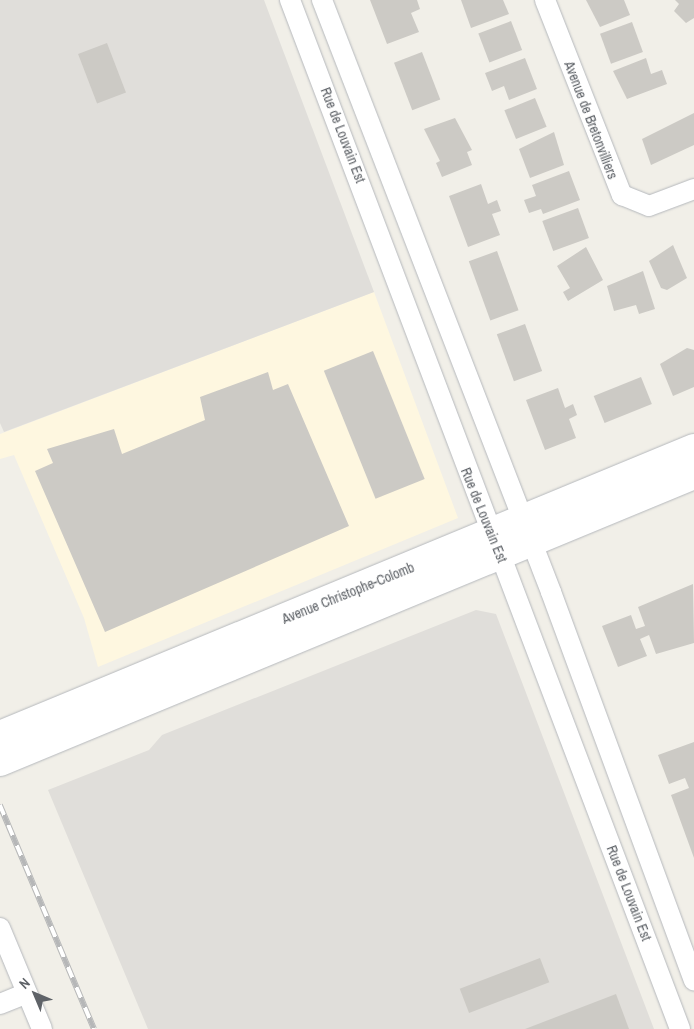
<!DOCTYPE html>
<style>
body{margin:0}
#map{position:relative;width:694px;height:1029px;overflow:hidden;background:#f1efe8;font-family:"Archivo Narrow",sans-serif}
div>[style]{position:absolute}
.commercial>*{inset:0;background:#fef7e0}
.industrial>*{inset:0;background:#e0deda}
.building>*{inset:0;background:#cccac5;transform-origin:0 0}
.roads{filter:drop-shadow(0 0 1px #b5b8bc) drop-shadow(0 0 1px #b5b8bc)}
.minor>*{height:20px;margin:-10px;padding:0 10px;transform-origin:10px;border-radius:10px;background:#fff}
.secondary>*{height:28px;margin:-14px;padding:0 14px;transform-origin:14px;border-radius:14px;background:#fff}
.rail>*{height:5.5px;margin-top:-2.75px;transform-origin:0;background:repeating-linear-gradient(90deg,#fff 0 11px,#b6b7b8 0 22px);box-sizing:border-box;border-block:1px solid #b6b7b8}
span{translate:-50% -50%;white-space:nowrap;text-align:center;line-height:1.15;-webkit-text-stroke:4px #fff;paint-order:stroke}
.street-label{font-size:14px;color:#5f6368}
.north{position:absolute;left:10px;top:969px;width:50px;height:50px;-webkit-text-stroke:4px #fff;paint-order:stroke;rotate:315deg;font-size:14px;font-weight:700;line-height:20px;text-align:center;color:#5f6368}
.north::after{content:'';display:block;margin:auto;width:18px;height:22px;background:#5f6368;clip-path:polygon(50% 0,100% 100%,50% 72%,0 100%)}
</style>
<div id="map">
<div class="commercial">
<i style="clip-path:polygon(374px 292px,458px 518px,98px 667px,84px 618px,14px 455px,0 459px,0 434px)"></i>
</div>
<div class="industrial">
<i style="clip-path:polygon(0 0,264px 0,374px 292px,4px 432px,0 423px)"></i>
<i style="clip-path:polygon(476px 610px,496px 614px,654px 1029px,148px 1029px,48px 790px,149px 750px,162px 735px)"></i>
</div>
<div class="building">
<i style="clip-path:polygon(370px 0,417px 0,420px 9px,411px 13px,419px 32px,387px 44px)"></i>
<i style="clip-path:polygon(461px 0,503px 0,509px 14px,471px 28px)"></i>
<i style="clip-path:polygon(586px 0,624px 0,630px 15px,600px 27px)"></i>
<i style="clip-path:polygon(675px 0,694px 0,694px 18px,686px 23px,674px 11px,679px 4px)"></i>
<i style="left:511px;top:21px;width:31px;height:35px;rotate:69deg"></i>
<i style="left:632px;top:22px;width:32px;height:34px;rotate:70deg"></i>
<i style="left:107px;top:43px;width:53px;height:31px;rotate:69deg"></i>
<i style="left:422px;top:52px;width:51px;height:30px;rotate:69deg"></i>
<i style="clip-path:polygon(525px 58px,537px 89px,509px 100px,504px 86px,492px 91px,485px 73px)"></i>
<i style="clip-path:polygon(646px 58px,651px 74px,662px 70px,667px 84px,627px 99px,613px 71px)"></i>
<i style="left:535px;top:98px;width:31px;height:33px;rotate:68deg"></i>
<i style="clip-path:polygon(694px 113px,694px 145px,651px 165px,642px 139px)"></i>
<i style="clip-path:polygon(455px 118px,472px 150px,467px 152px,472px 165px,442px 177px,436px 163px,440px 161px,424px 129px)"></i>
<i style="clip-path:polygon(554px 132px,564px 165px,530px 178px,519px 149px)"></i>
<i style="clip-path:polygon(569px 171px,580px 200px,543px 214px,541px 209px,529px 213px,524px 200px,536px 196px,532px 185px)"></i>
<i style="clip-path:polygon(481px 184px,488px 204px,497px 200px,501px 211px,492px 214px,500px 235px,468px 247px,449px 196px)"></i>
<i style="left:578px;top:208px;width:32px;height:38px;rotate:70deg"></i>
<i style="clip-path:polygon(673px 245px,687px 278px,667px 290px,661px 288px,649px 261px)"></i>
<i style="clip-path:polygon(586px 247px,603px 280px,568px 301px,563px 292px,570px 288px,557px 266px)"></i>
<i style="left:497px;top:251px;width:63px;height:30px;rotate:70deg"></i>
<i style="clip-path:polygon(643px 271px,655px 309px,639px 314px,636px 305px,614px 311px,607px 286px)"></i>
<i style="left:525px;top:324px;width:50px;height:30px;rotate:70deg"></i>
<i style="clip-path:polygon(687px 348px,694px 350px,694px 387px,673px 396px,660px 364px)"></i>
<i style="left:373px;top:351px;width:138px;height:53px;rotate:68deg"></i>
<i style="clip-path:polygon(268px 372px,273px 390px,288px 384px,349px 526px,105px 632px,35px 471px,53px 463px,47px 449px,114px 429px,122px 454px,205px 420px,200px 397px)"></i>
<i style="left:641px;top:377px;width:29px;height:51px;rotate:68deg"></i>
<i style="clip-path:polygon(558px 388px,565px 408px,573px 404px,577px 415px,569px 419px,576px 438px,545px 450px,526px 400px)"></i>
<i style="clip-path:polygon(693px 584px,694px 643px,656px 654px,649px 635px,640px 639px,647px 656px,618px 667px,602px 626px,631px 615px,636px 629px,645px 626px,638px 607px)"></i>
<i style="clip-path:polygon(694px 742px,694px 858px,671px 795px,689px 788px,685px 778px,669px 784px,658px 755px)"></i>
<i style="left:540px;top:958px;width:26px;height:86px;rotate:69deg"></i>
<i style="clip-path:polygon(616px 994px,629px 1029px,525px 1029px)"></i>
</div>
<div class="roads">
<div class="minor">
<i style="left:290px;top:0;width:1100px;rotate:69.24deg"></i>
<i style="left:322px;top:0;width:635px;rotate:68.85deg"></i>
<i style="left:551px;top:592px;width:414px;rotate:69.8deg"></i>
<i style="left:545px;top:0;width:210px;rotate:68.5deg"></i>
<i style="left:622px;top:195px;width:29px;rotate:22deg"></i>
<i style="left:649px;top:206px;width:48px;rotate:-20.7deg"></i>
<i style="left:0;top:928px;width:109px;rotate:67.4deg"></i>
<i style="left:0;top:1004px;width:29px;rotate:-22deg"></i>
</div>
<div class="secondary">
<i style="left:0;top:735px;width:751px;rotate:-22.47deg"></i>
<i style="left:0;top:762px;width:751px;rotate:-22.47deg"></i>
</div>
</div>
<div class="rail">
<i style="left:0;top:805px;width:243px;rotate:67.2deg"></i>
</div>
<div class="street-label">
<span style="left:591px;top:120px;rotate:69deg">Avenue de Bretonvilliers</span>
<span style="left:343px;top:135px;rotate:69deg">Rue de Louvain Est</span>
<span style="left:484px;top:515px;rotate:68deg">Rue de Louvain Est</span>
<span style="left:348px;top:593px;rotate:-22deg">Avenue Christophe-Colomb</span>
<span style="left:629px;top:893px;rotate:69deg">Rue de Louvain Est</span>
</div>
<div class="north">N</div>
</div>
